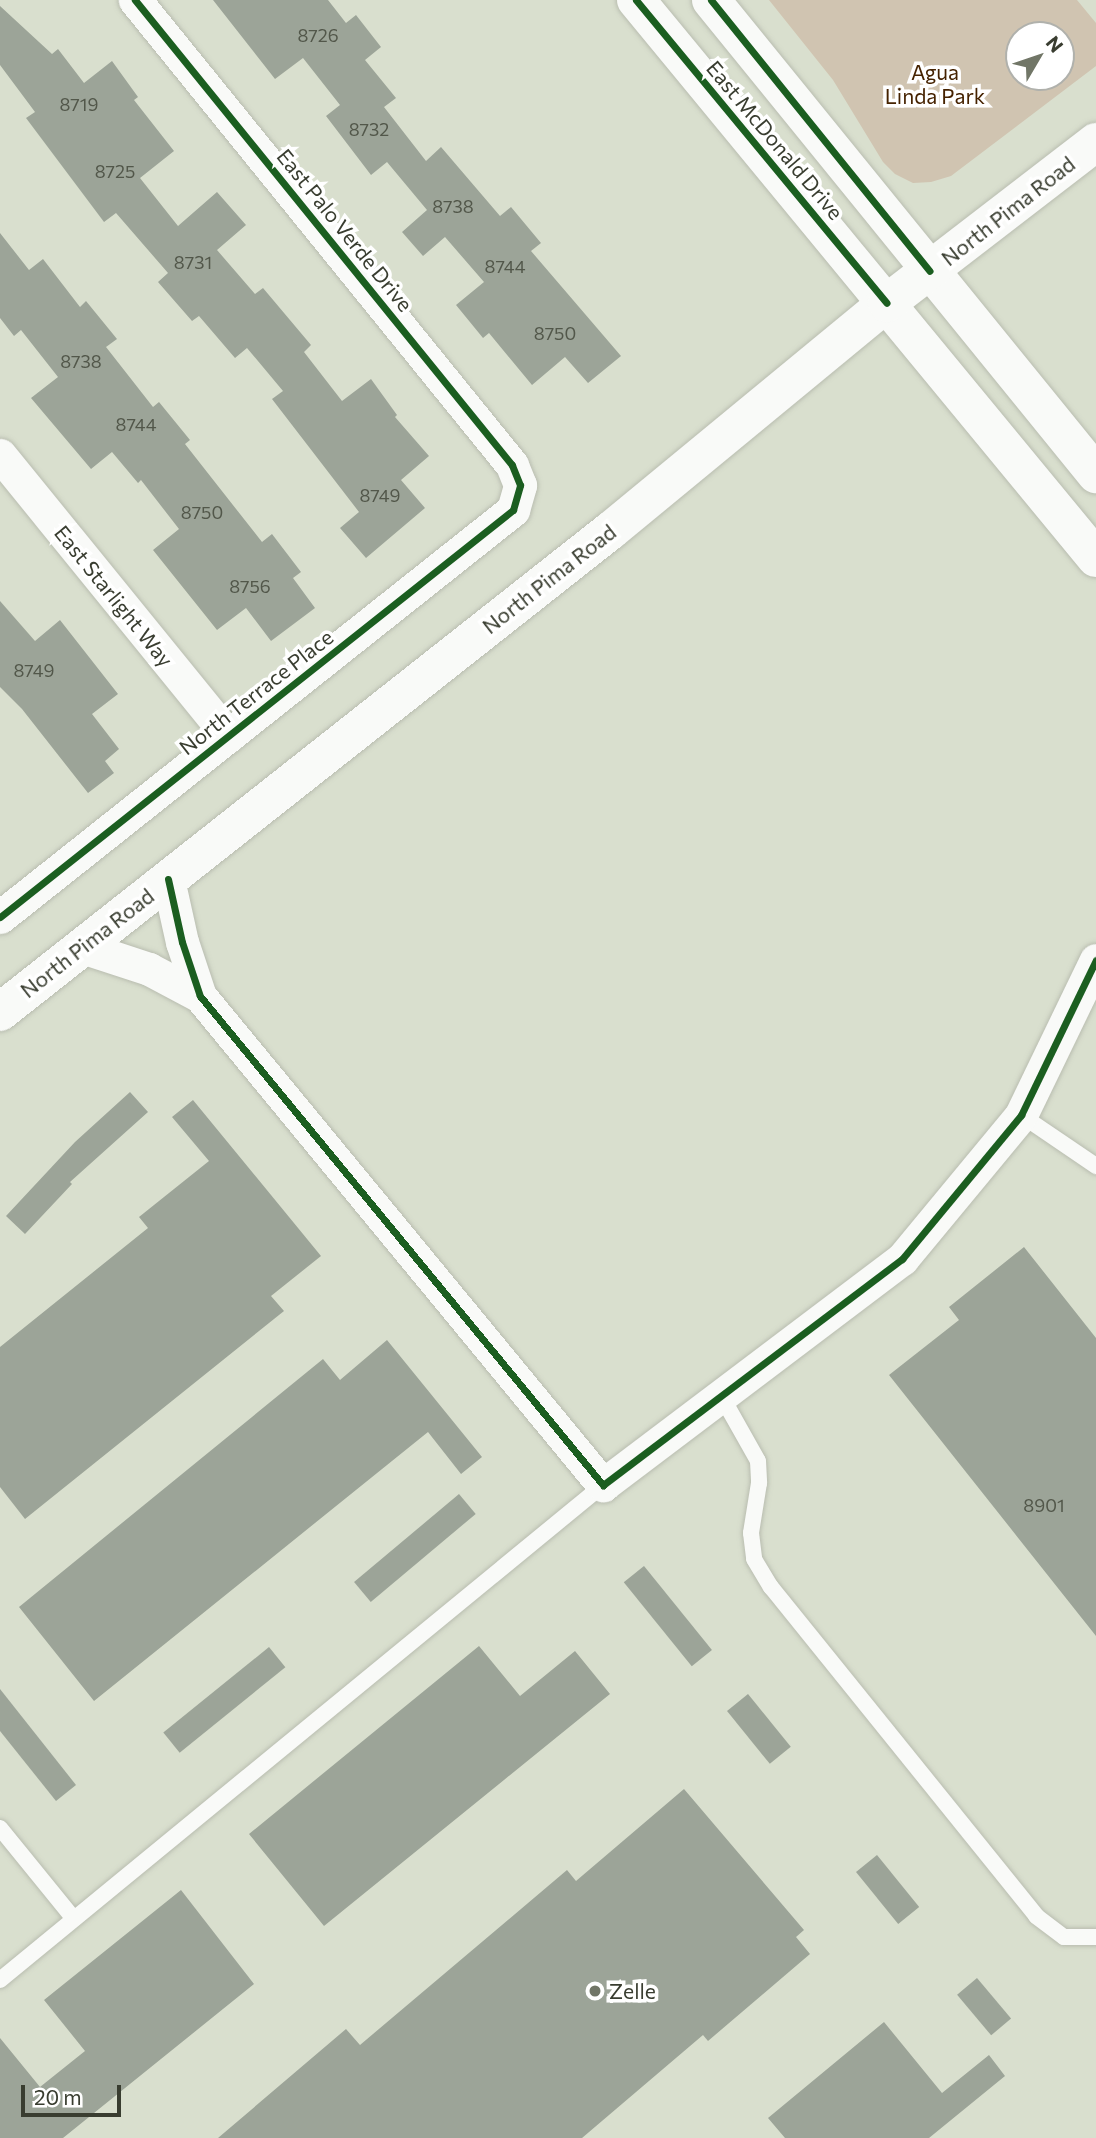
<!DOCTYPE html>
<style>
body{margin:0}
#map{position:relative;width:1096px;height:2138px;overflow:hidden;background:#d9dfce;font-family:Commissioner,sans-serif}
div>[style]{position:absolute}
.green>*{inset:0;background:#d0c4b1}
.building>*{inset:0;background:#9ca498;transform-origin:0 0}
.roads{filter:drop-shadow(0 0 2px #b9bdb0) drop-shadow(0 0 2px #b9bdb0)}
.service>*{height:16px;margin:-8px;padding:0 8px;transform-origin:8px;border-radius:8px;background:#f9faf8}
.minor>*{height:33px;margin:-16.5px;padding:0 16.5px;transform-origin:16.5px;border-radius:16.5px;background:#f9faf8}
.secondary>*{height:38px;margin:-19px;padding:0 19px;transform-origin:19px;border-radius:19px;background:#f9faf8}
.cycleway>*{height:7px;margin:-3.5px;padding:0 3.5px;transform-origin:3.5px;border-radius:3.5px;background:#1b5e20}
.dots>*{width:19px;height:19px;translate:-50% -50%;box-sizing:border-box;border:4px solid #fff;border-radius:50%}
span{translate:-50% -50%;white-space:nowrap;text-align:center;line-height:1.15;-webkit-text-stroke:7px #fff;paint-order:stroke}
.number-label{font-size:18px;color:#52574a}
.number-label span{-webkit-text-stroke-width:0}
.park-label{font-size:21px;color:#452200}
.street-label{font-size:21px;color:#393d30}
.poi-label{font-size:21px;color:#393d30}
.left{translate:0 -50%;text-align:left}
.north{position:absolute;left:1005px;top:21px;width:70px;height:70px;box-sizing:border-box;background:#fff;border:2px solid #b0b1ac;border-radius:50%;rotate:51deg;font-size:19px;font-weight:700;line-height:28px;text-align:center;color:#393d30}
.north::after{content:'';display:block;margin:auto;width:24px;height:32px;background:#717667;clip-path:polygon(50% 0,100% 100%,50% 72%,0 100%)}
.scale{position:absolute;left:21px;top:2085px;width:100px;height:32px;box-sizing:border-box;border:4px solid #393d30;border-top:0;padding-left:9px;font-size:21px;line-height:24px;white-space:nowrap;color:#393d30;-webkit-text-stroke:5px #fff;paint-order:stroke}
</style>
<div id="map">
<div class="green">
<i style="clip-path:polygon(evenodd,769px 0,1077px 0,1096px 23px,1096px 66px,951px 176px,931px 182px,913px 183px,895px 174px,883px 162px,833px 80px,769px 0,1019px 35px,1061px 35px,1061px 77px,1019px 77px,1019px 35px)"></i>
</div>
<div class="building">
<i style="clip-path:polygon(213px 0,328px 0,346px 23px,356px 15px,381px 47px,365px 60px,396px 98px,384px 107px,426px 161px,441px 147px,500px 216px,511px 207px,541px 243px,531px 251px,621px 356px,588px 383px,565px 357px,532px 385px,489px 333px,483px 338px,456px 305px,484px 282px,445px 237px,423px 256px,402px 232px,427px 210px,387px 162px,371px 175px,326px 116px,340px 105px,303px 58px,275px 79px)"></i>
<i style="clip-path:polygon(0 6px,52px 54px,58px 49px,84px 83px,112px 61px,138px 97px,134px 100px,174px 151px,140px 178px,178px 226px,217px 192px,246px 225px,217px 250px,255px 294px,263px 288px,311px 345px,304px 352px,342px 401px,371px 379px,397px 415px,395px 417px,429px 456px,401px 480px,425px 508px,366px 558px,340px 528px,359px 512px,272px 399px,283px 391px,247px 348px,235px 358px,199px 316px,192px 321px,158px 282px,168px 273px,116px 213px,104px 222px,26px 118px,35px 112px,0 65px)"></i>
<i style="clip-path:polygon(0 233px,29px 270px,43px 259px,80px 307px,86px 301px,117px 339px,106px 347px,153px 407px,159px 402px,190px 440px,185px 444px,262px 542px,272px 534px,301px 572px,293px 578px,315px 608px,271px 641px,246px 608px,217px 630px,153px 550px,179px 529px,141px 480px,138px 483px,112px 452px,91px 469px,31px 398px,58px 377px,21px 330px,14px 336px,0 318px)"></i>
<i style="clip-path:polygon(0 601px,35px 641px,60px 620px,118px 694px,92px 714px,119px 749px,105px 761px,114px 773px,88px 793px,22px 709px,0 687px)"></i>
<i style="clip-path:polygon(130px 1092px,148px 1112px,70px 1182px,72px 1184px,25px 1234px,6px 1216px,75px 1142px)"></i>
<i style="clip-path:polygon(193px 1100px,321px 1256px,271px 1296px,284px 1311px,25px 1519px,0 1487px,0 1347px,148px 1228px,139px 1217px,209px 1161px,172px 1117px)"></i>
<i style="clip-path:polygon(1024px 1247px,1096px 1338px,1096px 1636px,889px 1375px,959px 1320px,949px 1307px)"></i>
<i style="clip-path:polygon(387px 1340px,482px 1457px,461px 1474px,428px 1432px,94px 1701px,19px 1607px,323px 1359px,340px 1380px)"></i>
<i style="left:459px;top:1494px;width:26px;height:137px;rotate:50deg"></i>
<i style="left:644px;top:1566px;width:108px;height:26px;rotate:51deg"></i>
<i style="clip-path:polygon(479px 1646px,520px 1696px,575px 1651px,610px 1694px,324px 1926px,249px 1834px)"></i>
<i style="left:269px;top:1647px;width:26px;height:136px;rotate:51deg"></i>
<i style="clip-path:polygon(0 1689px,76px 1785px,56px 1801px,0 1731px)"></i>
<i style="left:748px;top:1694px;width:68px;height:27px;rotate:51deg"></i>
<i style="clip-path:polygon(684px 1789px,804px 1930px,796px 1937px,810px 1954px,708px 2041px,703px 2035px,582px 2138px,218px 2138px,346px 2029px,360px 2045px,567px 1870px,576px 1881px)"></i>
<i style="left:877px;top:1855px;width:67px;height:27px;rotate:51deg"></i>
<i style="clip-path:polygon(181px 1890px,254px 1984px,63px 2138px,0 2138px,0 2038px,40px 2087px,85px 2051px,44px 2000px)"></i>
<i style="left:977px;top:1978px;width:53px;height:26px;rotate:50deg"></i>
<i style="clip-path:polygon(884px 2022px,942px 2093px,989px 2055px,1005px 2076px,929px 2138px,785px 2138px,768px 2118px)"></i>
</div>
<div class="roads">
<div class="service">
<i style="left:1021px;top:1115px;width:91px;rotate:34.2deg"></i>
<i style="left:722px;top:1397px;width:73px;rotate:60.6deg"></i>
<i style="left:758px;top:1461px;width:22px;rotate:87deg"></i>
<i style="left:759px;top:1483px;width:51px;rotate:99.1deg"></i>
<i style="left:751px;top:1533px;width:26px;rotate:83deg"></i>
<i style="left:754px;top:1559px;width:33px;rotate:59deg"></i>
<i style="left:771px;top:1587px;width:422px;rotate:51.1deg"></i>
<i style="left:1036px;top:1916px;width:35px;rotate:37deg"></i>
<i style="left:1064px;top:1937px;width:32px"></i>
<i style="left:0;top:1828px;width:117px;rotate:50.9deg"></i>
<i style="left:0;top:1980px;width:780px;rotate:-39.38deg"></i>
</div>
<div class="minor">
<i style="left:0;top:455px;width:362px;rotate:50.9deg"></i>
<i style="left:168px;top:879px;width:65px;rotate:77.5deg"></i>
<i style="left:182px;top:942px;width:57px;rotate:71.6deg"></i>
<i style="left:200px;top:996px;width:634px;rotate:50.51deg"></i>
<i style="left:603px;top:1485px;width:375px;rotate:-37.1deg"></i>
<i style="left:902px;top:1259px;width:187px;rotate:-50.4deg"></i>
<i style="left:1021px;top:1115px;width:172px;rotate:-64.2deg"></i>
<i style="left:0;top:917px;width:655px;rotate:-38.43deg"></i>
<i style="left:513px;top:510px;width:26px;rotate:-74deg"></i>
<i style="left:520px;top:485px;width:22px;rotate:-112deg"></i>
<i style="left:512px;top:465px;width:599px;rotate:-129.03deg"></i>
<i style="left:82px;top:947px;width:71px;rotate:18.2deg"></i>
<i style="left:149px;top:969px;width:58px;rotate:27.9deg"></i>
</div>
<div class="secondary">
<i style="left:636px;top:0;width:723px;rotate:50.5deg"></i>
<i style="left:711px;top:0;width:611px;rotate:50.92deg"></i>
<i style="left:0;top:1012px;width:777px;rotate:-38.26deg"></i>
<i style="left:610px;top:531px;width:359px;rotate:-39.5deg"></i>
<i style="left:887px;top:303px;width:264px;rotate:-37.6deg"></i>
</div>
</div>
<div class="cycleway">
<i style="left:636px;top:0;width:393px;rotate:50.4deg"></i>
<i style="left:711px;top:0;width:348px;rotate:51.1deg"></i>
<i style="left:168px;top:879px;width:65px;rotate:77.5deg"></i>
<i style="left:182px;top:942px;width:57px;rotate:71.6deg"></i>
<i style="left:200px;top:996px;width:634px;rotate:50.51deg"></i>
<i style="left:603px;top:1485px;width:375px;rotate:-37.1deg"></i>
<i style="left:902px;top:1259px;width:187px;rotate:-50.4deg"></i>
<i style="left:1021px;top:1115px;width:172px;rotate:-64.2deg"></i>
<i style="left:0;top:917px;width:655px;rotate:-38.43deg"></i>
<i style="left:513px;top:510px;width:26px;rotate:-74deg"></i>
<i style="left:520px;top:485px;width:22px;rotate:-112deg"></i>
<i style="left:512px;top:465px;width:599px;rotate:-129.03deg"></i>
</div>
<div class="dots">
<i style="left:595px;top:1991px;background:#717667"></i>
</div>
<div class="number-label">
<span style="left:318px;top:35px">8726</span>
<span style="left:79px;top:104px">8719</span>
<span style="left:369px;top:129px">8732</span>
<span style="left:115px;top:171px">8725</span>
<span style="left:453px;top:206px">8738</span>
<span style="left:193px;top:262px">8731</span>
<span style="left:505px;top:266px">8744</span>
<span style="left:555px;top:333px">8750</span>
<span style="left:81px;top:361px">8738</span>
<span style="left:136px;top:424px">8744</span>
<span style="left:380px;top:495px">8749</span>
<span style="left:202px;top:512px">8750</span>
<span style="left:250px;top:586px">8756</span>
<span style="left:34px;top:670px">8749</span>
<span style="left:1044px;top:1505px">8901</span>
</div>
<div class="park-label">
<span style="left:935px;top:84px">Agua<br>Linda Park</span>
</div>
<div class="street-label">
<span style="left:775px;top:140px;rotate:50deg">East McDonald Drive</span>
<span style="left:1008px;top:211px;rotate:-38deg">North Pima Road</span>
<span style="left:345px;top:230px;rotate:51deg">East Palo Verde Drive</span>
<span style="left:549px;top:579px;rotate:-38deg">North Pima Road</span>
<span style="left:114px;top:596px;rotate:51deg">East Starlight Way</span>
<span style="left:256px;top:692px;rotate:-38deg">North Terrace Place</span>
<span style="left:87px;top:943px;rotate:-38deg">North Pima Road</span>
</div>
<div class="poi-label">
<span class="left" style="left:609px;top:1991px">Zelle</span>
</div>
<div class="north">N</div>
<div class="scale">20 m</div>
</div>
